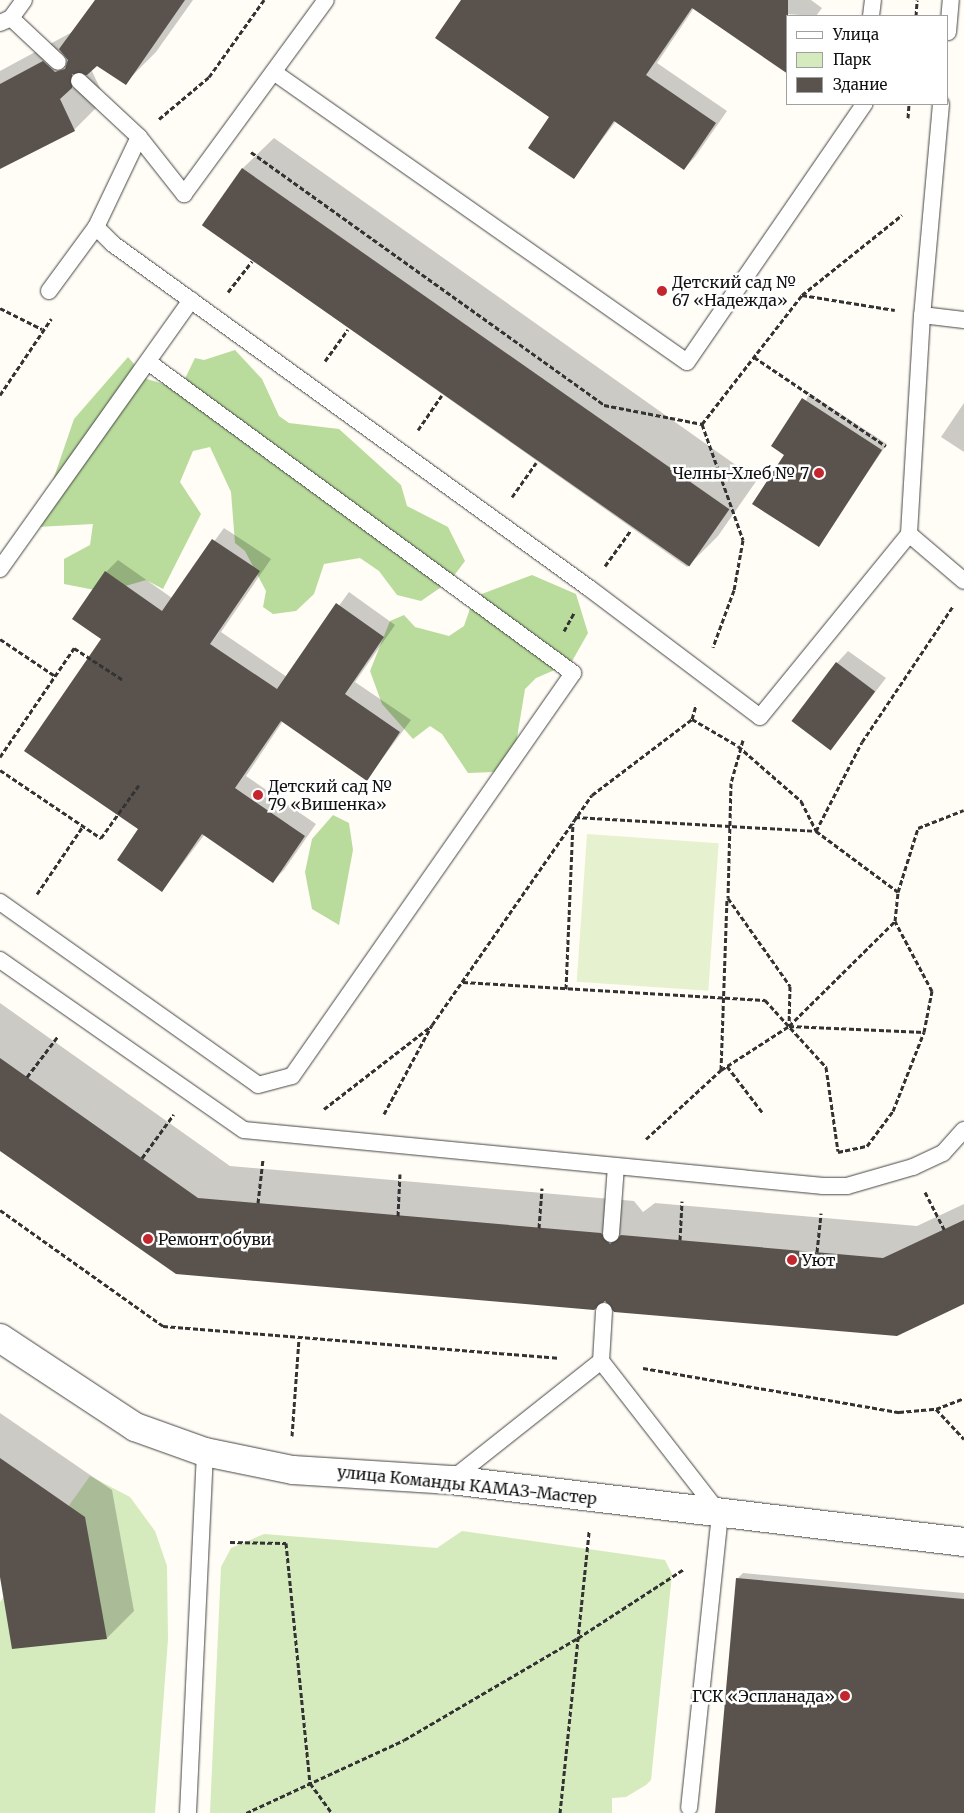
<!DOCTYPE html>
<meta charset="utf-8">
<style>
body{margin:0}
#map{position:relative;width:964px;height:1813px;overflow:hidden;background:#fffdf5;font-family:Merriweather,serif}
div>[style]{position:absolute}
.green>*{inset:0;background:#d5ebbd}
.forest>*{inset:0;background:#b9dc9c}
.pitch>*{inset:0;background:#e6f2cf;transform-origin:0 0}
.shadow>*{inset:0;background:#0003}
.building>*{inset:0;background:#5a524d;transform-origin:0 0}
.path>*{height:3px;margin-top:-1.5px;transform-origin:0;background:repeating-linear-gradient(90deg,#333 0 5px,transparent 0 7.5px)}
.roads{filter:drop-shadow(0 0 1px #444) drop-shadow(0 0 1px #444)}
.service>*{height:16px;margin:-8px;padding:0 8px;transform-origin:8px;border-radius:8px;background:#fff}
.minor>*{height:28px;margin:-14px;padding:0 14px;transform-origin:14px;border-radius:14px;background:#fff}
.dots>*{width:14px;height:14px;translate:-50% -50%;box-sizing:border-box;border:2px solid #fff;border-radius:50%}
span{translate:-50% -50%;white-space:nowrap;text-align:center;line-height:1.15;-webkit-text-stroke:5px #fff;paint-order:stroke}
.poi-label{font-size:16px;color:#111}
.left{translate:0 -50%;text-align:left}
.right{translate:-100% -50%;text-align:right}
.street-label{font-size:16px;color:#111}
.legend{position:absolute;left:786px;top:15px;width:162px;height:90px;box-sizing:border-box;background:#fff;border:1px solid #a0a0a0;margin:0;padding:6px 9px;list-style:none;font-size:15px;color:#111}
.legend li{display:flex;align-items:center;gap:10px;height:25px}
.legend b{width:25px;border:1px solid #a0a0a0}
</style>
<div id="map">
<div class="green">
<i style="clip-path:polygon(90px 1476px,130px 1497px,155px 1531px,167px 1566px,168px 1639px,155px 1813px,0 1813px,0 1602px)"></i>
<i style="clip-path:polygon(462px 1531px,665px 1560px,672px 1574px,651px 1780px,646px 1785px,626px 1797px,612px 1798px,612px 1813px,210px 1813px,221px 1567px,231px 1548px,264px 1534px,437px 1548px)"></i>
</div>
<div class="forest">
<i style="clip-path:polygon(235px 350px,262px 379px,279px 416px,289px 423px,339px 429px,401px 485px,407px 506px,448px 527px,465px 561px,450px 581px,421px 601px,397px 595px,379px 571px,360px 558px,324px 564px,314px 594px,296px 611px,273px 614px,263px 607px,266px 591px,245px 551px,235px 543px,231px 492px,210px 447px,193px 451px,180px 482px,201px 514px,163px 589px,146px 580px,105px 592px,64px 584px,64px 559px,90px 545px,93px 524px,37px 527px,74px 419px,128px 357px,147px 379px,180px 389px,195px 358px,204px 360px)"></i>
<i style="clip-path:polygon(532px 575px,576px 594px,588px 633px,571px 663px,536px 678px,525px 689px,514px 756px,494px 772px,468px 773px,442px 734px,430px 726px,413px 739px,382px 704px,370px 671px,390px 621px,404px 615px,415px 627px,449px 636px,464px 626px,474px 597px)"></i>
<i style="clip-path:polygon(333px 815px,349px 823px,353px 850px,339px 925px,312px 909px,305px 872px,312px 839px)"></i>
</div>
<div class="pitch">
<i style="left:587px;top:834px;width:132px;height:148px;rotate:4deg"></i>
</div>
<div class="shadow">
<i style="clip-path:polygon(96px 0,193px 0,156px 52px,125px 83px,97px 64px,91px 69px,105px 99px,74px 130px,0 168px,0 71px,74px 31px)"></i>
<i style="clip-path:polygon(463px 0,811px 0,822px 8px,816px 16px,694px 8px,657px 63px,727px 111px,695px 157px,684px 169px,616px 121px,574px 177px,551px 116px)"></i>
<i style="clip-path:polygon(274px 138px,757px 480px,718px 536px,687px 567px,203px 225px,243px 168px)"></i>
<i style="clip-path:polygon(809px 393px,887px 444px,818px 545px,785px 455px)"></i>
<i style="clip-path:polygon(964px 403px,964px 452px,941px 437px)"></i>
<i style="clip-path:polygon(224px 528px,271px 559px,221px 632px,287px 677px,349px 592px,395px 625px,355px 682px,411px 720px,367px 779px,283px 721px,246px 776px,316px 824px,284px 870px,273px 881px,205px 834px,162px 891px,140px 829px,102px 639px,106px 572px,118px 560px,172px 598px)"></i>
<i style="clip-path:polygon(848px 651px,886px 678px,832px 748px,837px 663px)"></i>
<i style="clip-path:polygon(0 1003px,230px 1166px,634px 1201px,643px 1212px,655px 1203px,917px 1226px,964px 1204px,964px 1302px,605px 1299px,0 1149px)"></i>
<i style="clip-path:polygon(0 1413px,112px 1490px,134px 1611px,107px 1638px,13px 1648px,0 1569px)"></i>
<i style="clip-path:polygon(743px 1573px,964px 1593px,964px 1813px,716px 1813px,737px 1579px)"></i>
</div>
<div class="building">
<i style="clip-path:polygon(95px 0,185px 0,126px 85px,97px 66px,87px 75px,72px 74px,72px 88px,60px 99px,75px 131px,0 169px,0 84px,43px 61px,55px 72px,65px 69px,68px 60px,59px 49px)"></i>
<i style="clip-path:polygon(461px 0,788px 0,788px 74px,692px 8px,646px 75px,716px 123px,684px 170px,614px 121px,574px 179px,528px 148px,549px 117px,435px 38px)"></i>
<i style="left:242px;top:168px;width:595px;height:70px;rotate:35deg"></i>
<i style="clip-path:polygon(802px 398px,882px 450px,819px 547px,752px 504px,784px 455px,771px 446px)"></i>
<i style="clip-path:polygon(212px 539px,260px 571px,210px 644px,277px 689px,336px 603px,384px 637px,345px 694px,400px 732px,367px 781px,281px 721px,235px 788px,305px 836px,273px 883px,202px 834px,162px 892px,117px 860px,138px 829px,24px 751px,101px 639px,72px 619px,105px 571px,162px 611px)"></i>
<i style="left:836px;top:662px;width:49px;height:74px;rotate:37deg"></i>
<i style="clip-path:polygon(0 1058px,198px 1198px,601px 1233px,610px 1244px,621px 1235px,883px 1258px,964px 1220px,964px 1304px,897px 1336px,614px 1312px,605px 1301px,594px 1310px,176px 1274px,0 1151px)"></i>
<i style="clip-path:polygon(0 1458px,85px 1517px,107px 1639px,12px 1649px,0 1577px)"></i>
<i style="clip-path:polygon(736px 1578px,964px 1599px,964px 1813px,715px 1813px)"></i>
</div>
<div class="path">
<i style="left:916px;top:16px;width:16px;rotate:-86deg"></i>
<i style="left:908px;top:118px;width:14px;rotate:-86deg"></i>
<i style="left:159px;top:119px;width:65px;rotate:-40deg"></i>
<i style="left:209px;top:77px;width:95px;rotate:-54.5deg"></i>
<i style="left:251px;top:152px;width:434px;rotate:35.6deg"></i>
<i style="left:604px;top:405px;width:100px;rotate:11deg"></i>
<i style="left:228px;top:292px;width:39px;rotate:-52deg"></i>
<i style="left:802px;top:295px;width:128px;rotate:-38.7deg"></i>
<i style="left:0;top:308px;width:47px;rotate:26.6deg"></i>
<i style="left:754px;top:357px;width:159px;rotate:34deg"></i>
<i style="left:325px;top:361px;width:39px;rotate:-54deg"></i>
<i style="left:0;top:395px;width:92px;rotate:-56.1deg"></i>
<i style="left:702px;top:424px;width:123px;rotate:70.5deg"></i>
<i style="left:743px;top:540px;width:51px;rotate:100.2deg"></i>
<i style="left:734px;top:590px;width:61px;rotate:110.2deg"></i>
<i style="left:702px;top:424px;width:163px;rotate:-52.2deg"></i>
<i style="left:802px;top:295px;width:94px;rotate:9.2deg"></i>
<i style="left:418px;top:430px;width:42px;rotate:-55.6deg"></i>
<i style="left:512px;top:497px;width:42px;rotate:-54.8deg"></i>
<i style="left:605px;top:566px;width:44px;rotate:-54.2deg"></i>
<i style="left:564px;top:631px;width:21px;rotate:-61deg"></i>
<i style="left:0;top:639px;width:66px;rotate:33.9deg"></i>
<i style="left:692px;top:719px;width:53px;rotate:30.4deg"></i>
<i style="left:738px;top:746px;width:84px;rotate:41.1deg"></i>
<i style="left:801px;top:801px;width:34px;rotate:63deg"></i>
<i style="left:816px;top:831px;width:102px;rotate:36.6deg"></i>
<i style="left:743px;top:740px;width:45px;rotate:105.6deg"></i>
<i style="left:731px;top:783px;width:115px;rotate:91.5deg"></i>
<i style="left:728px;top:898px;width:108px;rotate:54.8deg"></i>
<i style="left:790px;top:986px;width:40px;rotate:91.4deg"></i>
<i style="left:789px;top:1026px;width:135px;rotate:2.5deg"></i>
<i style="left:924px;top:1032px;width:42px;rotate:-79deg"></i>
<i style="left:932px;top:991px;width:79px;rotate:-117.9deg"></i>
<i style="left:895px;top:921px;width:29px;rotate:-84deg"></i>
<i style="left:898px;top:892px;width:67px;rotate:-72.6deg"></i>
<i style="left:918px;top:828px;width:49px;rotate:-21.4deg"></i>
<i style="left:0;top:757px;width:132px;rotate:-55.8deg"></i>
<i style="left:74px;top:648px;width:59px;rotate:33.1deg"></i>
<i style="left:0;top:770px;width:122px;rotate:34deg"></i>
<i style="left:101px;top:838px;width:65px;rotate:-54.4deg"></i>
<i style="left:575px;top:817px;width:241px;rotate:3.3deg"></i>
<i style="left:816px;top:831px;width:100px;rotate:-62.7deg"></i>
<i style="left:862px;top:742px;width:164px;rotate:-56.2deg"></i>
<i style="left:37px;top:894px;width:82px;rotate:-55.9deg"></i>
<i style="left:463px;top:982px;width:303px;rotate:3.4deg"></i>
<i style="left:765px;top:1000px;width:91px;rotate:47.7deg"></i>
<i style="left:826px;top:1067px;width:85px;rotate:81.9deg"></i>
<i style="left:566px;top:989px;width:166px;rotate:-87.6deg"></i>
<i style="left:727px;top:1066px;width:58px;rotate:52.7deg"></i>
<i style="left:721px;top:1070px;width:81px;rotate:-32.9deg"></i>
<i style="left:789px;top:1026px;width:149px;rotate:-44.7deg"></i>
<i style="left:27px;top:1077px;width:51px;rotate:-52.9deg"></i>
<i style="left:324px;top:1109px;width:134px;rotate:-37.7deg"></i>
<i style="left:384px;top:1114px;width:101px;rotate:-61.7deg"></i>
<i style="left:432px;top:1025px;width:280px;rotate:-55.2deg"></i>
<i style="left:592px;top:795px;width:126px;rotate:-37.2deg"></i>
<i style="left:692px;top:719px;width:15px;rotate:-74deg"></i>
<i style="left:646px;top:1139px;width:102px;rotate:-42.6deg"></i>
<i style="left:721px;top:1070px;width:171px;rotate:-88deg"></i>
<i style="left:838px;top:1152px;width:30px;rotate:-12deg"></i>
<i style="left:867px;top:1146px;width:44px;rotate:-53.4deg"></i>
<i style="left:893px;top:1111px;width:85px;rotate:-68.6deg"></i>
<i style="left:142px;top:1158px;width:54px;rotate:-54deg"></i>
<i style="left:925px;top:1192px;width:42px;rotate:62.8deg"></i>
<i style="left:258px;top:1203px;width:44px;rotate:-83.5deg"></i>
<i style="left:0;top:1210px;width:200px;rotate:35.4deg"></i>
<i style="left:163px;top:1326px;width:396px;rotate:4.6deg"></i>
<i style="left:398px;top:1216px;width:42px;rotate:-87.3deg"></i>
<i style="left:539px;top:1228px;width:40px;rotate:-85.7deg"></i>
<i style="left:680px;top:1240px;width:39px;rotate:-87deg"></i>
<i style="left:817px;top:1252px;width:39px;rotate:-84deg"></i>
<i style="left:643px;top:1368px;width:260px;rotate:9.8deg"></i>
<i style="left:899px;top:1412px;width:37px;rotate:-5deg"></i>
<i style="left:936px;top:1409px;width:30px;rotate:-21deg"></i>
<i style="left:936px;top:1409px;width:41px;rotate:47deg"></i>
<i style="left:292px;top:1436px;width:97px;rotate:-85.9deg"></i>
<i style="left:230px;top:1542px;width:56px;rotate:1deg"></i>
<i style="left:286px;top:1543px;width:241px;rotate:84.3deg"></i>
<i style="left:310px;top:1783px;width:37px;rotate:54deg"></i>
<i style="left:246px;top:1813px;width:174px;rotate:-24.8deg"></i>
<i style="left:404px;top:1740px;width:202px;rotate:-30.4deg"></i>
<i style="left:578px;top:1638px;width:126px;rotate:-33.1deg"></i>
<i style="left:560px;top:1813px;width:283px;rotate:-84.1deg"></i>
</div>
<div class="roads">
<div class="service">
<i style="left:871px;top:16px;width:16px;rotate:-83deg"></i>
<i style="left:11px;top:18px;width:64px;rotate:43.1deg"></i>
<i style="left:0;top:23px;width:12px;rotate:-24deg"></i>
<i style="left:11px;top:18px;width:22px;rotate:-54deg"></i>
<i style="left:948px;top:32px;width:32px;rotate:-85deg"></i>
<i style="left:275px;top:73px;width:503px;rotate:35.05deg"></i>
<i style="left:687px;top:362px;width:313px;rotate:-55.5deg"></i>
<i style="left:79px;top:81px;width:82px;rotate:43deg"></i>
<i style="left:139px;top:137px;width:73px;rotate:51.7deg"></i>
<i style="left:184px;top:194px;width:240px;rotate:-53.8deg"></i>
<i style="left:941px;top:104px;width:212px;rotate:95.1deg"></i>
<i style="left:922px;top:315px;width:219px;rotate:93.4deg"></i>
<i style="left:909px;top:534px;width:72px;rotate:40.5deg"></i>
<i style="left:139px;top:137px;width:100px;rotate:115.5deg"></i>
<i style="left:96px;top:227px;width:24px;rotate:45deg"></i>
<i style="left:113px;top:244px;width:587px;rotate:35.86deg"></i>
<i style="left:589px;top:588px;width:214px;rotate:37deg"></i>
<i style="left:760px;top:717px;width:236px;rotate:-50.8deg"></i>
<i style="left:49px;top:291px;width:79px;rotate:-53.7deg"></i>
<i style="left:922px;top:315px;width:42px;rotate:6.8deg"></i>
<i style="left:0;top:569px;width:330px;rotate:-54.6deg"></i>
<i style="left:0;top:902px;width:316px;rotate:35.3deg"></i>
<i style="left:258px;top:1085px;width:35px;rotate:-15deg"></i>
<i style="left:292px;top:1076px;width:491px;rotate:-55.1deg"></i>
<i style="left:573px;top:673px;width:527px;rotate:-143.8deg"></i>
<i style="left:0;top:960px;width:297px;rotate:34.9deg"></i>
<i style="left:244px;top:1130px;width:582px;rotate:5.52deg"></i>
<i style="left:823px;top:1186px;width:24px"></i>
<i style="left:847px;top:1186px;width:69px;rotate:-16.1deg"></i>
<i style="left:913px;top:1167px;width:33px;rotate:-25deg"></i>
<i style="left:943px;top:1153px;width:31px;rotate:-48deg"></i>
<i style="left:611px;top:1234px;width:68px;rotate:-85.8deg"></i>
<i style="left:604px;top:1311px;width:50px;rotate:93.4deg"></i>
<i style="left:601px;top:1361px;width:194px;rotate:52.1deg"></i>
<i style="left:720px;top:1514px;width:295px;rotate:96deg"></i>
<i style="left:451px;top:1480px;width:191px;rotate:-38.4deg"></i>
<i style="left:188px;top:1813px;width:361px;rotate:-87.3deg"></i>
</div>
<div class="minor">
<i style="left:0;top:1338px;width:162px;rotate:33.4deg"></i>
<i style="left:135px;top:1427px;width:74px;rotate:19.7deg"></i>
<i style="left:205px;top:1452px;width:90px;rotate:11.6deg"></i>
<i style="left:293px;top:1470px;width:158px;rotate:3.6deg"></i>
<i style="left:451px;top:1480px;width:517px;rotate:6.89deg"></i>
</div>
</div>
<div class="dots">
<i style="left:662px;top:291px;background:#c4262e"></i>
<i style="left:819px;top:473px;background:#c4262e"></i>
<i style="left:258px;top:795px;background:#c4262e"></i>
<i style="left:148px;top:1239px;background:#c4262e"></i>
<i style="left:792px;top:1260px;background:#c4262e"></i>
<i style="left:845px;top:1696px;background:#c4262e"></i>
</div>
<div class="poi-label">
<span class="left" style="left:672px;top:291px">Детский сад №<br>67 «Надежда»</span>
<span class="right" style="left:809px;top:473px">Челны-Хлеб № 7</span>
<span class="left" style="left:268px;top:795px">Детский сад №<br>79 «Вишенка»</span>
<span class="left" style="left:158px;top:1239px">Ремонт обуви</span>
<span class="left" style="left:802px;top:1260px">Уют</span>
<span class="right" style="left:835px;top:1696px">ГСК «Эспланада»</span>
</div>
<div class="street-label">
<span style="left:467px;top:1485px;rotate:6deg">улица Команды КАМАЗ-Мастер</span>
</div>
<ul class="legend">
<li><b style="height:6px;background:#fff"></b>Улица</li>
<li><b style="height:14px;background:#d5ebbd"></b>Парк</li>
<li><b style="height:14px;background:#5a524d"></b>Здание</li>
</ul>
</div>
